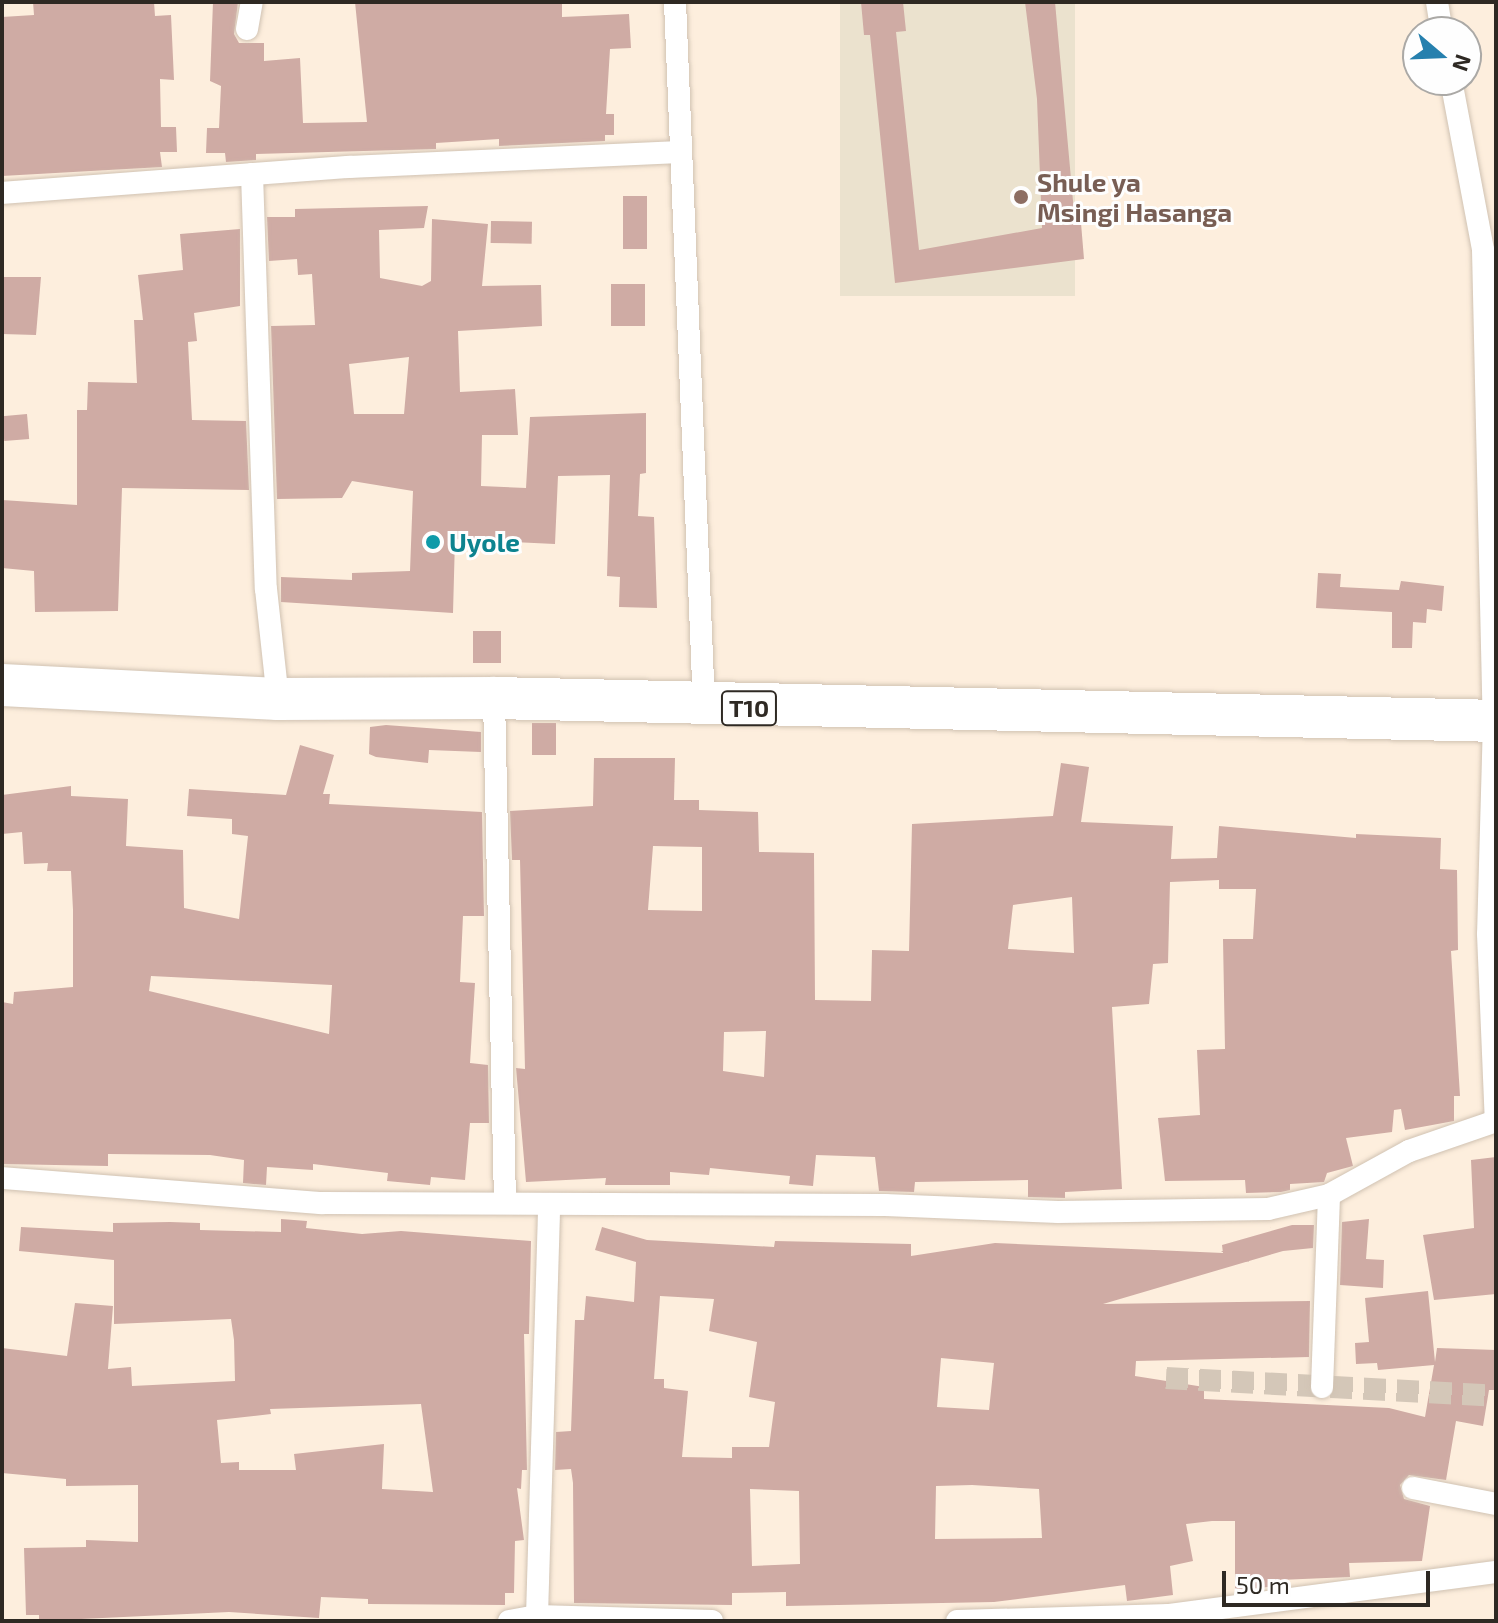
<!DOCTYPE html>
<style>
body{margin:0}
#map{position:relative;width:1498px;height:1623px;overflow:hidden;background:#fdeedd;font-family:"Exo 2",sans-serif}
div>[style]{position:absolute}
.education>*{inset:0;background:#ebe2ce;transform-origin:0 0}
.building>*{inset:0;background:#cfaba4;transform-origin:0 0}
.street-tunnel>*{height:22px;margin-top:-11px;transform-origin:0;background:repeating-linear-gradient(90deg,#d4c7b8 0 22px,transparent 0 33px)}
.roads{filter:drop-shadow(0 0 2px #d0c2b2) drop-shadow(0 0 2px #d0c2b2)}
.street>*{height:22px;margin:-11px;padding:0 11px;transform-origin:11px;border-radius:11px;background:#fff}
.highway>*{height:42px;margin:-21px;padding:0 21px;transform-origin:21px;border-radius:21px;background:#fff}
.dots>*{width:22px;height:22px;translate:-50% -50%;box-sizing:border-box;border:4px solid #fefefe;border-radius:50%}
span{translate:-50% -50%;white-space:nowrap;text-align:center;line-height:1.15;-webkit-text-stroke:6px #fefefe;paint-order:stroke}
.shield-label span{padding:2px 6px;background:#fefefe;border:2px solid;border-radius:6px;-webkit-text-stroke-width:0}
.shield-label{font-size:24px;color:#2e2923;font-weight:700}
.education-label{font-size:26px;color:#785e54;font-weight:700}
.left{translate:0 -50%;text-align:left}
.culture-label{font-size:26px;color:#0d838f;font-weight:700}
.frame{position:absolute;inset:0;border:4px solid #2e2923;pointer-events:none}
.north{position:absolute;left:1402px;top:16px;width:80px;height:80px;box-sizing:border-box;background:#fefefe;border:2px solid #aba9a6;border-radius:50%;rotate:109deg;font-size:22px;font-weight:700;line-height:32px;text-align:center;color:#2e2923}
.north::after{content:'';display:block;margin:auto;width:28px;height:36px;background:#2680ae;clip-path:polygon(50% 0,100% 100%,50% 72%,0 100%)}
.scale{position:absolute;left:1222px;top:1571px;width:208px;height:36px;box-sizing:border-box;border:4px solid #2e2923;border-top:0;padding-left:10px;font-size:24px;line-height:28px;white-space:nowrap;color:#2e2923;-webkit-text-stroke:6px #fefefe;paint-order:stroke}
</style>
<div id="map">
<div class="education">
<i style="left:840px;top:2px;width:235px;height:294px"></i>
</div>
<div class="building">
<i style="clip-path:polygon(33px 2px,154px 2px,155px 16px,171px 15px,174px 80px,160px 79px,161px 127px,176px 127px,177px 152px,160px 152px,162px 167px,2px 176px,2px 17px,34px 15px)"></i>
<i style="clip-path:polygon(213px 2px,238px 2px,234px 34px,239px 43px,264px 43px,264px 61px,300px 58px,303px 123px,367px 122px,355px 2px,562px 2px,562px 17px,629px 14px,631px 48px,610px 49px,606px 114px,614px 114px,614px 135px,605px 135px,605px 141px,499px 146px,499px 139px,436px 143px,436px 149px,256px 154px,256px 160px,226px 162px,225px 153px,206px 153px,207px 128px,219px 128px,221px 86px,210px 81px)"></i>
<i style="clip-path:polygon(861px 2px,903px 2px,906px 31px,896px 32px,919px 250px,1042px 228px,1037px 99px,1025px 2px,1055px 2px,1074px 212px,1080px 211px,1084px 259px,895px 283px,870px 35px,864px 35px)"></i>
<i style="left:623px;top:196px;width:24px;height:53px"></i>
<i style="clip-path:polygon(evenodd,428px 206px,424px 228px,379px 230px,380px 278px,422px 286px,431px 281px,432px 219px,488px 224px,482px 286px,541px 285px,542px 326px,458px 331px,460px 392px,515px 389px,518px 435px,482px 435px,481px 486px,526px 488px,530px 417px,646px 413px,646px 473px,640px 474px,638px 516px,654px 517px,657px 608px,619px 607px,620px 577px,607px 576px,610px 475px,558px 476px,555px 544px,455px 539px,453px 613px,281px 602px,281px 577px,352px 580px,352px 573px,410px 571px,413px 491px,352px 481px,342px 498px,277px 499px,271px 326px,315px 325px,312px 274px,298px 275px,297px 259px,269px 261px,267px 217px,295px 217px,295px 209px,428px 206px,409px 357px,404px 414px,354px 414px,349px 364px,409px 357px)"></i>
<i style="left:491px;top:221px;width:41px;height:22px;rotate:1deg"></i>
<i style="clip-path:polygon(240px 229px,240px 306px,194px 313px,197px 341px,188px 342px,192px 420px,246px 421px,249px 490px,122px 488px,118px 611px,35px 612px,34px 571px,2px 568px,2px 500px,77px 505px,77px 410px,87px 410px,88px 382px,137px 383px,134px 320px,143px 320px,138px 275px,183px 270px,180px 234px)"></i>
<i style="clip-path:polygon(2px 277px,41px 277px,36px 335px,2px 334px)"></i>
<i style="left:611px;top:284px;width:34px;height:42px"></i>
<i style="left:27px;top:414px;width:25px;height:25px;rotate:85deg"></i>
<i style="clip-path:polygon(1318px 573px,1341px 574px,1340px 587px,1399px 590px,1401px 581px,1444px 586px,1442px 611px,1427px 609px,1426px 623px,1413px 622px,1412px 648px,1392px 648px,1392px 612px,1316px 608px)"></i>
<i style="left:473px;top:631px;width:28px;height:32px"></i>
<i style="left:532px;top:723px;width:24px;height:32px"></i>
<i style="clip-path:polygon(386px 725px,481px 732px,481px 752px,429px 750px,428px 763px,376px 757px,369px 754px,370px 727px)"></i>
<i style="clip-path:polygon(evenodd,300px 745px,334px 755px,323px 794px,330px 794px,329px 804px,482px 812px,484px 916px,463px 916px,460px 982px,475px 983px,470px 1063px,488px 1065px,489px 1123px,470px 1123px,465px 1180px,431px 1177px,430px 1185px,387px 1181px,388px 1173px,313px 1164px,313px 1170px,267px 1167px,266px 1185px,243px 1183px,244px 1160px,210px 1155px,108px 1154px,108px 1166px,2px 1164px,2px 1002px,13px 1004px,14px 992px,73px 987px,73px 910px,71px 871px,47px 871px,48px 863px,24px 864px,22px 832px,2px 834px,2px 795px,71px 786px,71px 796px,128px 799px,126px 846px,183px 850px,184px 908px,239px 919px,248px 836px,232px 834px,232px 819px,187px 816px,189px 789px,286px 795px,300px 745px,151px 976px,332px 985px,329px 1034px,149px 991px,151px 976px)"></i>
<i style="clip-path:polygon(evenodd,594px 758px,675px 758px,674px 800px,699px 800px,699px 810px,758px 812px,759px 852px,814px 853px,815px 1000px,871px 1001px,872px 950px,909px 951px,912px 824px,1053px 816px,1061px 763px,1089px 767px,1081px 822px,1173px 826px,1171px 859px,1217px 858px,1219px 826px,1356px 838px,1356px 834px,1441px 838px,1440px 869px,1457px 870px,1458px 950px,1451px 951px,1460px 1096px,1454px 1096px,1454px 1121px,1405px 1130px,1401px 1109px,1394px 1110px,1392px 1132px,1346px 1138px,1353px 1166px,1327px 1173px,1324px 1182px,1290px 1184px,1290px 1190px,1281px 1192px,1246px 1193px,1245px 1180px,1165px 1181px,1158px 1118px,1200px 1115px,1197px 1050px,1225px 1049px,1223px 939px,1253px 939px,1256px 889px,1219px 889px,1219px 880px,1170px 882px,1168px 963px,1153px 964px,1149px 1004px,1112px 1007px,1122px 1189px,1065px 1192px,1065px 1198px,1028px 1197px,1028px 1180px,915px 1182px,914px 1192px,879px 1191px,875px 1157px,816px 1155px,813px 1186px,789px 1184px,790px 1176px,710px 1168px,709px 1175px,670px 1172px,670px 1185px,605px 1185px,606px 1178px,526px 1182px,516px 1068px,525px 1069px,520px 860px,512px 860px,510px 811px,593px 806px,594px 758px,653px 846px,702px 847px,702px 911px,648px 910px,653px 846px,594px 758px,1072px 897px,1074px 953px,1008px 949px,1013px 905px,1072px 897px,594px 758px,766px 1031px,764px 1077px,723px 1071px,724px 1032px,766px 1031px)"></i>
<i style="clip-path:polygon(1496px 1157px,1496px 1294px,1434px 1300px,1423px 1235px,1474px 1228px,1471px 1160px)"></i>
<i style="clip-path:polygon(evenodd,281px 1219px,307px 1221px,306px 1228px,362px 1234px,401px 1231px,531px 1241px,529px 1334px,524px 1334px,527px 1470px,522px 1470px,521px 1489px,517px 1488px,524px 1540px,515px 1541px,514px 1593px,505px 1593px,505px 1605px,368px 1604px,368px 1599px,321px 1597px,319px 1618px,229px 1612px,39px 1621px,39px 1615px,26px 1615px,24px 1548px,86px 1547px,86px 1540px,138px 1542px,138px 1485px,66px 1486px,66px 1479px,2px 1473px,2px 1348px,67px 1356px,75px 1303px,113px 1306px,108px 1369px,131px 1367px,132px 1386px,235px 1381px,234px 1340px,231px 1319px,114px 1324px,114px 1260px,19px 1251px,21px 1227px,113px 1232px,113px 1223px,170px 1222px,200px 1223px,200px 1230px,281px 1232px,281px 1219px,421px 1404px,433px 1492px,382px 1489px,384px 1444px,294px 1454px,296px 1470px,239px 1470px,239px 1462px,221px 1463px,217px 1420px,271px 1414px,270px 1409px,421px 1404px)"></i>
<i style="clip-path:polygon(1369px 1219px,1366px 1259px,1384px 1260px,1383px 1288px,1340px 1285px,1342px 1222px)"></i>
<i style="clip-path:polygon(evenodd,1292px 1225px,1314px 1225px,1313px 1248px,1283px 1251px,1103px 1304px,1310px 1301px,1309px 1357px,1136px 1361px,1135px 1376px,1204px 1387px,1204px 1399px,1389px 1408px,1425px 1417px,1434px 1365px,1378px 1370px,1377px 1363px,1356px 1364px,1355px 1343px,1369px 1342px,1365px 1298px,1428px 1291px,1435px 1362px,1437px 1348px,1496px 1350px,1496px 1390px,1489px 1390px,1483px 1426px,1456px 1421px,1446px 1480px,1409px 1475px,1400px 1485px,1404px 1499px,1430px 1506px,1422px 1561px,1349px 1563px,1350px 1577px,1279px 1580px,1279px 1586px,1235px 1590px,1235px 1521px,1212px 1521px,1186px 1524px,1193px 1561px,1170px 1566px,1173px 1595px,1127px 1601px,1125px 1585px,994px 1602px,786px 1606px,786px 1592px,732px 1593px,732px 1605px,574px 1603px,573px 1483px,571px 1469px,555px 1470px,556px 1432px,571px 1431px,575px 1320px,584px 1320px,586px 1296px,634px 1302px,636px 1262px,595px 1250px,602px 1227px,647px 1240px,774px 1247px,775px 1241px,911px 1244px,911px 1256px,995px 1243px,1223px 1253px,1222px 1245px,1292px 1225px,660px 1296px,714px 1299px,709px 1331px,757px 1342px,749px 1397px,775px 1402px,769px 1447px,732px 1447px,732px 1458px,682px 1457px,688px 1391px,664px 1388px,664px 1379px,654px 1379px,660px 1296px,1292px 1225px,941px 1358px,994px 1363px,989px 1410px,937px 1407px,941px 1358px,1292px 1225px,972px 1485px,1039px 1489px,1042px 1538px,935px 1539px,936px 1486px,972px 1485px,1292px 1225px,750px 1489px,799px 1491px,800px 1564px,752px 1566px,750px 1489px)"></i>
</div>
<div class="street-tunnel">
<i style="left:1166px;top:1378px;width:330px;rotate:3.1deg"></i>
</div>
<div class="roads">
<div class="street">
<i style="left:675px;top:2px;width:706px;rotate:87.64deg"></i>
<i style="left:1437px;top:2px;width:30px;rotate:81deg"></i>
<i style="left:247px;top:29px;width:27px;rotate:-80deg"></i>
<i style="left:1451px;top:80px;width:173px;rotate:79.3deg"></i>
<i style="left:1483px;top:250px;width:471px;rotate:88.7deg"></i>
<i style="left:1494px;top:721px;width:213px;rotate:91.6deg"></i>
<i style="left:1488px;top:934px;width:188px;rotate:87.6deg"></i>
<i style="left:252px;top:174px;width:415px;rotate:88.1deg"></i>
<i style="left:266px;top:589px;width:111px;rotate:83.8deg"></i>
<i style="left:2px;top:193px;width:348px;rotate:-4.3deg"></i>
<i style="left:349px;top:167px;width:331px;rotate:-2.6deg"></i>
<i style="left:494px;top:698px;width:505px;rotate:88.75deg"></i>
<i style="left:2px;top:1178px;width:320px;rotate:4.5deg"></i>
<i style="left:321px;top:1203px;width:564px;rotate:0.2deg"></i>
<i style="left:885px;top:1205px;width:173px;rotate:2.3deg"></i>
<i style="left:1058px;top:1212px;width:210px;rotate:-0.8deg"></i>
<i style="left:1268px;top:1209px;width:63px;rotate:-12.9deg"></i>
<i style="left:1329px;top:1195px;width:91px;rotate:-28.8deg"></i>
<i style="left:1409px;top:1151px;width:89px;rotate:-19deg"></i>
<i style="left:1322px;top:1387px;width:192px;rotate:-87.9deg"></i>
<i style="left:1413px;top:1488px;width:85px;rotate:10.9deg"></i>
<i style="left:537px;top:1616px;width:408px;rotate:-88.3deg"></i>
<i style="left:509px;top:1621px;width:28px;rotate:-10deg"></i>
<i style="left:537px;top:1616px;width:175px;rotate:1.6deg"></i>
<i style="left:957px;top:1621px;width:212px;rotate:-1.6deg"></i>
<i style="left:1169px;top:1615px;width:330px;rotate:-7.5deg"></i>
</div>
<div class="highway">
<i style="left:2px;top:685px;width:276px;rotate:2.9deg"></i>
<i style="left:278px;top:699px;width:216px;rotate:-0.3deg"></i>
<i style="left:494px;top:698px;width:1002px;rotate:1.31deg"></i>
</div>
</div>
<div class="dots">
<i style="left:1021px;top:197px;background:#8d6e63"></i>
<i style="left:433px;top:542px;background:#0f9aa8"></i>
</div>
<div class="shield-label">
<span style="left:749px;top:708px">T10</span>
</div>
<div class="education-label">
<span class="left" style="left:1037px;top:197px">Shule ya<br>Msingi Hasanga</span>
</div>
<div class="culture-label">
<span class="left" style="left:449px;top:542px">Uyole</span>
</div>
<div class="frame"></div>
<div class="north">N</div>
<div class="scale">50 m</div>
</div>
